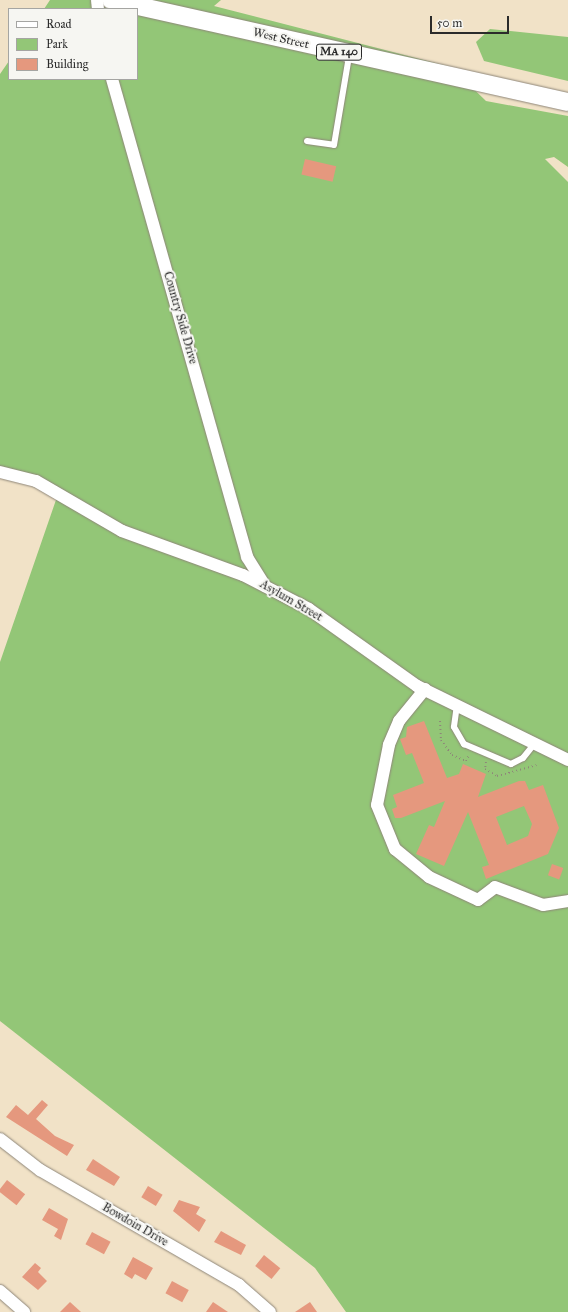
<!DOCTYPE html>
<style>
body{margin:0}
#map{position:relative;width:568px;height:1312px;overflow:hidden;background:#f1e2c7;font-family:"IM FELL Great Primer",serif}
div>[style]{position:absolute}
.green>*{inset:0;background:#93c677}
.building>*{inset:0;background:#e5987e;transform-origin:0 0}
.path>*{height:2px;margin-top:-1px;transform-origin:0;background:repeating-linear-gradient(90deg,#8e8679 0 1px,transparent 0 4px)}
.roads{filter:drop-shadow(0 0 1px #8e8679) drop-shadow(0 0 1px #8e8679)}
.service>*{height:6px;margin:-3px;padding:0 3px;transform-origin:3px;border-radius:3px;background:#fff}
.minor>*{height:12px;margin:-6px;padding:0 6px;transform-origin:6px;border-radius:6px;background:#fff}
.primary>*{height:18px;margin:-9px;padding:0 9px;transform-origin:9px;border-radius:9px;background:#fff}
span{translate:-50% -50%;white-space:nowrap;text-align:center;line-height:1.15;-webkit-text-stroke:4px #f6f6f2;paint-order:stroke}
.shield-label span{padding:1px 3px;background:#f6f6f2;border:1px solid;border-radius:3px;-webkit-text-stroke-width:0}
.shield-label{font-size:11px;color:#2b2b2b;font-weight:700}
.street-label{font-size:12px;color:#2b2b2b}
.legend{position:absolute;left:8px;top:8px;width:130px;height:72px;box-sizing:border-box;background:#f6f6f2;border:1px solid #a5a5a2;margin:0;padding:5px 7px;list-style:none;font-size:12px;color:#2b2b2b}
.legend li{display:flex;align-items:center;gap:8px;height:20px}
.legend b{width:20px;border:1px solid #a5a5a2}
.scale{position:absolute;left:430px;top:16px;width:79px;height:18px;box-sizing:border-box;border:2px solid #2b2b2b;border-top:0;padding-left:5px;font-size:12px;line-height:14px;white-space:nowrap;color:#2b2b2b;-webkit-text-stroke:3px #f6f6f2;paint-order:stroke}
</style>
<div id="map">
<div class="green">
<i style="clip-path:polygon(50px 0,221px 0,214px 6px,451px 67px,486px 101px,568px 116px,568px 167px,554px 157px,545px 159px,568px 182px,568px 1312px,346px 1312px,315px 1268px,0 1021px,0 662px,57px 497px,0 471px,0 74px,9px 61px,9px 79px,137px 79px,137px 9px,44px 9px)"></i>
<i style="clip-path:polygon(490px 29px,568px 37px,568px 81px,484px 61px,476px 42px)"></i>
</div>
<div class="building">
<i style="left:305px;top:159px;width:32px;height:16px;rotate:13deg"></i>
<i style="clip-path:polygon(evenodd,424px 721px,447px 778px,459px 774px,463px 764px,486px 774px,478px 797px,519px 781px,525px 781px,529px 790px,543px 785px,559px 828px,548px 854px,486px 879px,482px 867px,489px 865px,468px 812px,444px 866px,416px 854px,429px 825px,434px 827px,445px 801px,401px 818px,395px 818px,392px 809px,397px 807px,393px 795px,424px 783px,412px 753px,406px 755px,400px 739px,406px 737px,407px 727px,424px 721px,524px 806px,532px 824px,528px 836px,507px 845px,496px 817px,524px 806px)"></i>
<i style="left:552px;top:864px;width:12px;height:12px;rotate:20deg"></i>
<i style="clip-path:polygon(42px 1100px,48px 1105px,36px 1119px,55px 1136px,74px 1145px,67px 1156px,6px 1117px,16px 1105px,28px 1115px)"></i>
<i style="clip-path:polygon(93px 1159px,120px 1177px,114px 1186px,86px 1170px)"></i>
<i style="left:7px;top:1180px;width:23px;height:14px;rotate:38deg"></i>
<i style="left:148px;top:1186px;width:17px;height:13px;rotate:31deg"></i>
<i style="clip-path:polygon(179px 1200px,200px 1207px,196px 1214px,206px 1220px,199px 1232px,173px 1211px)"></i>
<i style="clip-path:polygon(49px 1208px,68px 1219px,61px 1240px,54px 1236px,58px 1229px,42px 1220px)"></i>
<i style="clip-path:polygon(221px 1231px,246px 1245px,241px 1255px,214px 1242px)"></i>
<i style="left:92px;top:1232px;width:21px;height:14px;rotate:28deg"></i>
<i style="left:264px;top:1255px;width:21px;height:14px;rotate:39deg"></i>
<i style="clip-path:polygon(133px 1257px,153px 1268px,146px 1280px,135px 1274px,132px 1279px,124px 1274px)"></i>
<i style="clip-path:polygon(35px 1263px,41px 1268px,38px 1272px,47px 1281px,38px 1290px,22px 1277px)"></i>
<i style="left:172px;top:1281px;width:19px;height:14px;rotate:28deg"></i>
<i style="clip-path:polygon(70px 1302px,81px 1312px,60px 1312px)"></i>
<i style="clip-path:polygon(213px 1302px,228px 1312px,206px 1312px)"></i>
<i style="clip-path:polygon(310px 1302px,317px 1312px,295px 1312px)"></i>
</div>
<div class="path">
<i style="left:440px;top:721px;width:19px;rotate:87deg"></i>
<i style="left:441px;top:740px;width:19px;rotate:54deg"></i>
<i style="left:452px;top:755px;width:15px;rotate:23deg"></i>
<i style="left:466px;top:761px;width:7px;rotate:-63deg"></i>
<i style="left:486px;top:762px;width:7px;rotate:98deg"></i>
<i style="left:485px;top:769px;width:14px;rotate:30deg"></i>
<i style="left:497px;top:776px;width:41px;rotate:-15.4deg"></i>
</div>
<div class="roads">
<div class="service">
<i style="left:307px;top:141px;width:27px;rotate:8deg"></i>
<i style="left:334px;top:145px;width:90px;rotate:-80.4deg"></i>
<i style="left:457px;top:705px;width:22px;rotate:98deg"></i>
<i style="left:454px;top:727px;width:20px;rotate:60deg"></i>
<i style="left:464px;top:744px;width:51px;rotate:23.1deg"></i>
<i style="left:511px;top:764px;width:13px;rotate:-27deg"></i>
<i style="left:523px;top:758px;width:19px;rotate:-51deg"></i>
</div>
<div class="minor">
<i style="left:97px;top:0;width:9px;rotate:84deg"></i>
<i style="left:112px;top:79px;width:497px;rotate:74.2deg"></i>
<i style="left:247px;top:557px;width:34px;rotate:58deg"></i>
<i style="left:0;top:472px;width:37px;rotate:14deg"></i>
<i style="left:36px;top:481px;width:99px;rotate:30.2deg"></i>
<i style="left:122px;top:531px;width:129px;rotate:20deg"></i>
<i style="left:243px;top:575px;width:74px;rotate:27.3deg"></i>
<i style="left:309px;top:609px;width:133px;rotate:35.5deg"></i>
<i style="left:417px;top:686px;width:168px;rotate:26.1deg"></i>
<i style="left:425px;top:689px;width:41px;rotate:129.1deg"></i>
<i style="left:399px;top:721px;width:26px;rotate:113deg"></i>
<i style="left:389px;top:745px;width:61px;rotate:101.3deg"></i>
<i style="left:377px;top:805px;width:48px;rotate:67.8deg"></i>
<i style="left:395px;top:849px;width:44px;rotate:39.5deg"></i>
<i style="left:429px;top:877px;width:54px;rotate:25.1deg"></i>
<i style="left:478px;top:900px;width:21px;rotate:-37deg"></i>
<i style="left:495px;top:887px;width:51px;rotate:20.6deg"></i>
<i style="left:543px;top:905px;width:25px;rotate:-9deg"></i>
<i style="left:0;top:1139px;width:51px;rotate:37.8deg"></i>
<i style="left:40px;top:1170px;width:230px;rotate:30deg"></i>
<i style="left:239px;top:1285px;width:41px;rotate:41.1deg"></i>
<i style="left:0;top:1291px;width:32px;rotate:41deg"></i>
</div>
<div class="primary">
<i style="left:111px;top:0;width:468px;rotate:12.6deg"></i>
</div>
</div>
<div class="shield-label">
<span style="left:339px;top:52px">MA 140</span>
</div>
<div class="street-label">
<span style="left:281px;top:39px;rotate:13deg">West Street</span>
<span style="left:180px;top:318px;rotate:74deg">Country Side Drive</span>
<span style="left:291px;top:601px;rotate:30deg">Asylum Street</span>
<span style="left:135px;top:1225px;rotate:30deg">Bowdoin Drive</span>
</div>
<ul class="legend">
<li><b style="height:5px;background:#fff"></b>Road</li>
<li><b style="height:11px;background:#93c677"></b>Park</li>
<li><b style="height:11px;background:#e5987e"></b>Building</li>
</ul>
<div class="scale">50 m</div>
</div>
